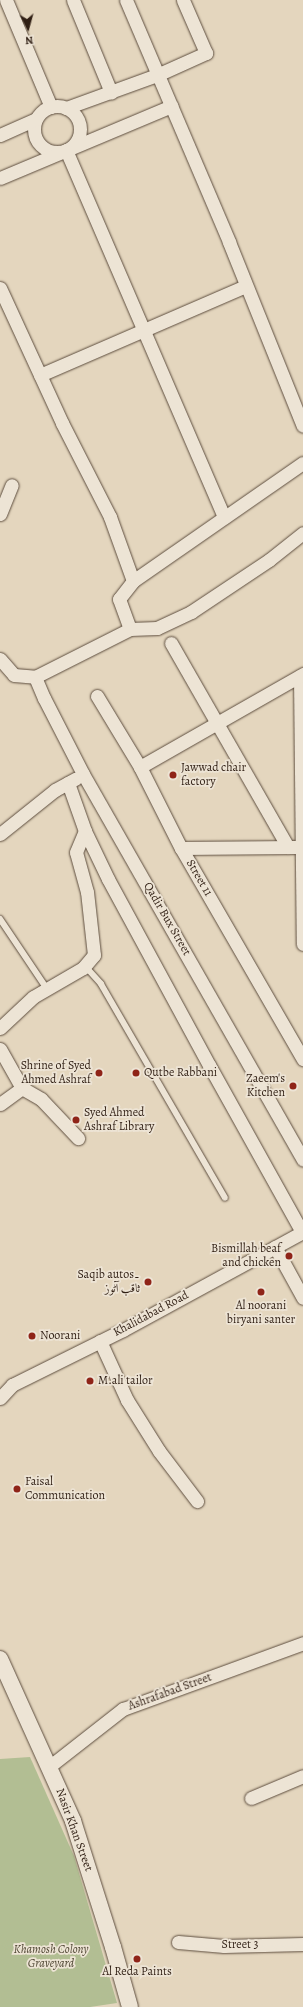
<!DOCTYPE html>
<meta charset="utf-8">
<style>
body{margin:0}
#map{position:relative;width:303px;height:2007px;overflow:hidden;background:#e4d6be;font-family:Alegreya,Amiri,serif}
div>[style]{position:absolute}
.green>*{inset:0;background:#b2be93}
.roads{filter:drop-shadow(0 0 1px #5d4d3e) drop-shadow(0 0 1px #5d4d3e)}
.service>*{height:6px;margin:-3px;padding:0 3px;transform-origin:3px;border-radius:3px;background:#ede4d5}
.minor>*{height:13px;margin:-6.5px;padding:0 6.5px;transform-origin:6.5px;border-radius:6.5px;background:#ede4d5}
.minor>.ring{margin:-6.5px;padding:0;box-sizing:content-box;background:none;border:13px solid #ede4d5;border-radius:50%}
.tertiary>*{height:16px;margin:-8px;padding:0 8px;transform-origin:8px;border-radius:8px;background:#ede4d5}
.dots>*{width:11px;height:11px;translate:-50% -50%;box-sizing:border-box;border:2px solid #ede4d5;border-radius:50%}
span{translate:-50% -50%;white-space:nowrap;text-align:center;line-height:1.15;-webkit-text-stroke:3.5px #ede4d5;paint-order:stroke}
.poi-label{font-size:12px;color:#301f14}
.left{translate:0 -50%;text-align:left}
.right{translate:-100% -50%;text-align:right}
.street-label{font-size:12px;color:#301f14}
.park-label{font-size:12px;color:#504734;font-style:italic}
.north{position:absolute;left:8px;top:8px;width:40px;height:40px;-webkit-text-stroke:3px #ede4d5;paint-order:stroke;rotate:174deg;font-size:11px;font-weight:700;line-height:16px;text-align:center;color:#301f14}
.north::after{content:'';display:block;margin:auto;width:14px;height:18px;background:#301f14;clip-path:polygon(50% 0,100% 100%,50% 72%,0 100%)}
</style>
<div id="map">
<div class="green">
<i style="clip-path:polygon(30px 1757px,74px 1856px,117px 2003px,90px 2007px,0 2007px,0 1759px)"></i>
</div>
<div class="roads">
<div class="service">
<i style="left:0;top:919px;width:84px;rotate:56.1deg"></i>
<i style="left:85px;top:966px;width:24px;rotate:48deg"></i>
<i style="left:101px;top:984px;width:247px;rotate:59.9deg"></i>
</div>
<div class="minor">
<i style="left:6px;top:0;width:116px;rotate:67.2deg"></i>
<i style="left:73px;top:0;width:100px;rotate:67.6deg"></i>
<i style="left:126px;top:0;width:263px;rotate:66.9deg"></i>
<i style="left:229px;top:242px;width:198px;rotate:68.1deg"></i>
<i class="ring" style="left:34px;top:106px;width:33px;height:33px"></i>
<i style="left:66px;top:108px;width:97px;rotate:-19.9deg"></i>
<i style="left:157px;top:75px;width:54px;rotate:-24.2deg"></i>
<i style="left:206px;top:53px;width:58px;rotate:-113.5deg"></i>
<i style="left:0;top:135px;width:39px;rotate:-24deg"></i>
<i style="left:66px;top:150px;width:400px;rotate:66.7deg"></i>
<i style="left:0;top:178px;width:186px;rotate:-22.8deg"></i>
<i style="left:0;top:288px;width:149px;rotate:65.3deg"></i>
<i style="left:62px;top:423px;width:106px;rotate:62.9deg"></i>
<i style="left:110px;top:517px;width:68px;rotate:70.2deg"></i>
<i style="left:40px;top:375px;width:224px;rotate:-23.4deg"></i>
<i style="left:0;top:514px;width:31px;rotate:-68deg"></i>
<i style="left:130px;top:629px;width:27px;rotate:-2deg"></i>
<i style="left:157px;top:628px;width:38px;rotate:-25deg"></i>
<i style="left:191px;top:612px;width:94px;rotate:-33.7deg"></i>
<i style="left:269px;top:560px;width:43px;rotate:-38.5deg"></i>
<i style="left:171px;top:643px;width:235px;rotate:60.2deg"></i>
<i style="left:0;top:659px;width:21px;rotate:49deg"></i>
<i style="left:14px;top:675px;width:21px;rotate:5deg"></i>
<i style="left:35px;top:677px;width:106px;rotate:-26.8deg"></i>
<i style="left:130px;top:629px;width:32px;rotate:-110deg"></i>
<i style="left:119px;top:599px;width:23px;rotate:-52deg"></i>
<i style="left:133px;top:581px;width:207px;rotate:-34.8deg"></i>
<i style="left:300px;top:676px;width:268px;rotate:89.4deg"></i>
<i style="left:35px;top:677px;width:23px;rotate:67deg"></i>
<i style="left:44px;top:698px;width:85px;rotate:62.8deg"></i>
<i style="left:83px;top:774px;width:444px;rotate:60.3deg"></i>
<i style="left:97px;top:696px;width:83px;rotate:58.8deg"></i>
<i style="left:140px;top:767px;width:91px;rotate:63.2deg"></i>
<i style="left:181px;top:848px;width:244px;rotate:60deg"></i>
<i style="left:140px;top:767px;width:188px;rotate:-29.7deg"></i>
<i style="left:85px;top:831px;width:53px;rotate:64.4deg"></i>
<i style="left:108px;top:879px;width:212px;rotate:61.5deg"></i>
<i style="left:209px;top:1065px;width:191px;rotate:60.9deg"></i>
<i style="left:0;top:834px;width:70px;rotate:-38.7deg"></i>
<i style="left:55px;top:790px;width:23px;rotate:-29deg"></i>
<i style="left:181px;top:848px;width:114px;rotate:-0.5deg"></i>
<i style="left:0;top:1028px;width:45px;rotate:-43.2deg"></i>
<i style="left:33px;top:997px;width:58px;rotate:-30.1deg"></i>
<i style="left:83px;top:968px;width:17px;rotate:-50deg"></i>
<i style="left:94px;top:955px;width:63px;rotate:-96.3deg"></i>
<i style="left:87px;top:892px;width:41px;rotate:-105.4deg"></i>
<i style="left:76px;top:852px;width:23px;rotate:-67deg"></i>
<i style="left:85px;top:831px;width:51px;rotate:-109.5deg"></i>
<i style="left:0;top:1049px;width:45px;rotate:60.6deg"></i>
<i style="left:22px;top:1088px;width:27px;rotate:144deg"></i>
<i style="left:22px;top:1088px;width:22px;rotate:30deg"></i>
<i style="left:41px;top:1099px;width:54px;rotate:46.5deg"></i>
<i style="left:275px;top:1247px;width:58px;rotate:61.2deg"></i>
<i style="left:100px;top:1341px;width:65px;rotate:65.4deg"></i>
<i style="left:127px;top:1400px;width:60px;rotate:57.9deg"></i>
<i style="left:159px;top:1451px;width:63px;rotate:52.8deg"></i>
<i style="left:0;top:1398px;width:18px;rotate:-47deg"></i>
<i style="left:12px;top:1385px;width:124px;rotate:-26.4deg"></i>
<i style="left:123px;top:1330px;width:205px;rotate:-28.6deg"></i>
<i style="left:50px;top:1766px;width:93px;rotate:-38deg"></i>
<i style="left:123px;top:1709px;width:192px;rotate:-20.1deg"></i>
<i style="left:251px;top:1798px;width:56px;rotate:-22.9deg"></i>
<i style="left:178px;top:1942px;width:46px;rotate:5deg"></i>
<i style="left:224px;top:1946px;width:79px;rotate:-1.5deg"></i>
</div>
<div class="tertiary">
<i style="left:0;top:1659px;width:178px;rotate:65.7deg"></i>
<i style="left:73px;top:1821px;width:132px;rotate:72.4deg"></i>
<i style="left:113px;top:1947px;width:62px;rotate:74.2deg"></i>
</div>
</div>
<div class="dots">
<i style="left:173px;top:775px;background:#8f2418"></i>
<i style="left:99px;top:1073px;background:#8f2418"></i>
<i style="left:136px;top:1073px;background:#8f2418"></i>
<i style="left:293px;top:1086px;background:#8f2418"></i>
<i style="left:76px;top:1120px;background:#8f2418"></i>
<i style="left:289px;top:1256px;background:#8f2418"></i>
<i style="left:148px;top:1282px;background:#8f2418"></i>
<i style="left:261px;top:1292px;background:#8f2418"></i>
<i style="left:32px;top:1336px;background:#8f2418"></i>
<i style="left:90px;top:1381px;background:#8f2418"></i>
<i style="left:17px;top:1489px;background:#8f2418"></i>
<i style="left:137px;top:1959px;background:#8f2418"></i>
</div>
<div class="poi-label">
<span class="left" style="left:181px;top:775px">Jawwad chair<br>factory</span>
<span class="right" style="left:91px;top:1073px">Shrine of Syed<br>Ahmed Ashraf</span>
<span class="left" style="left:144px;top:1073px">Qutbe Rabbani</span>
<span class="right" style="left:285px;top:1086px">Zaeem's<br>Kitchen</span>
<span class="left" style="left:84px;top:1120px">Syed Ahmed<br>Ashraf Library</span>
<span class="right" style="left:281px;top:1256px">Bismillah beaf<br>and chicken</span>
<span class="right" style="left:140px;top:1282px">Saqib autos۔<br>ثاقب آٹوز</span>
<span style="left:261px;top:1313px">Al noorani<br>biryani santer</span>
<span class="left" style="left:40px;top:1336px">Noorani</span>
<span class="left" style="left:98px;top:1381px">M.ali tailor</span>
<span class="left" style="left:25px;top:1489px">Faisal<br>Communication</span>
<span style="left:137px;top:1972px">Al Reda Paints</span>
</div>
<div class="street-label">
<span style="left:199px;top:878px;rotate:60deg">Street 11</span>
<span style="left:167px;top:919px;rotate:60deg">Qadir Bux Street</span>
<span style="left:151px;top:1314px;rotate:-28deg">Khalidabad Road</span>
<span style="left:170px;top:1692px;rotate:-20deg">Ashrafabad Street</span>
<span style="left:74px;top:1830px;rotate:70deg">Nasir Khan Street</span>
<span style="left:240px;top:1945px">Street 3</span>
</div>
<div class="park-label">
<span style="left:51px;top:1957px">Khamosh Colony<br>Graveyard</span>
</div>
<div class="north">N</div>
</div>
